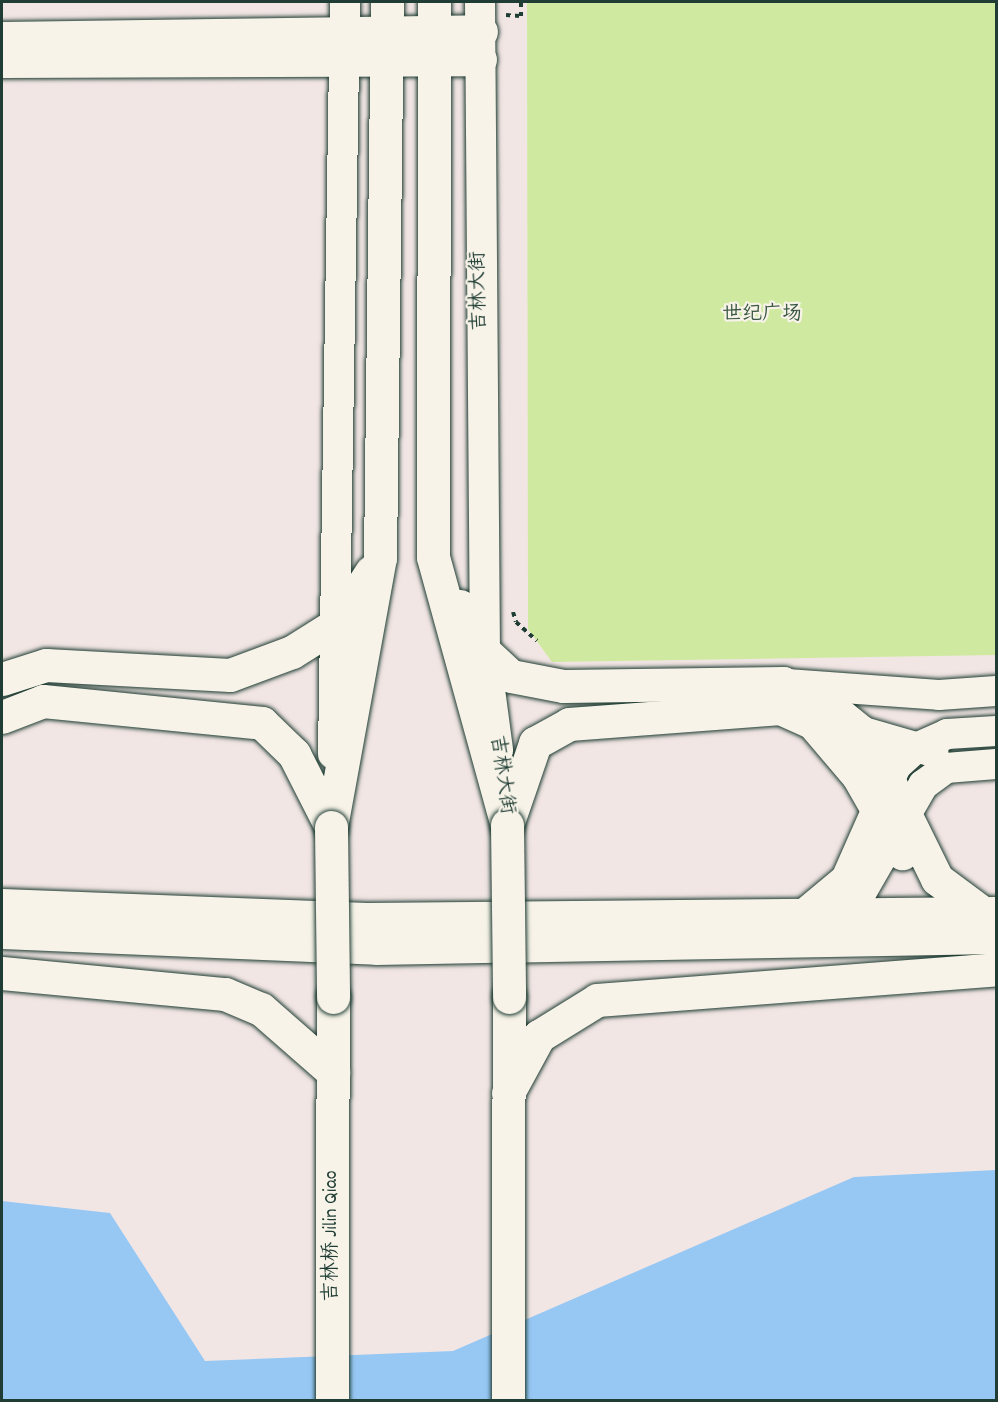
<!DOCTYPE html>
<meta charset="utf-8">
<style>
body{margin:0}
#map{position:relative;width:998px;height:1402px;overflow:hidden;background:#f2e6e4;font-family:Dekko,"LXGW WenKai TC",sans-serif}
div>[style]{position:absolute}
.green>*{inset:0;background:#cfeaa0}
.water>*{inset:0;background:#97c8f4}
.path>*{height:4px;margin-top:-2px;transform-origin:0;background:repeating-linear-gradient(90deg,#1f3d34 0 4.5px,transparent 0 9px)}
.roads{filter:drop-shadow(0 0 2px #1f3d34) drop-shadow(0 0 2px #1f3d34)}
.minor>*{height:30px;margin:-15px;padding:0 15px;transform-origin:15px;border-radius:15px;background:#f7f3e8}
.major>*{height:33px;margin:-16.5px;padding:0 16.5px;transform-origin:16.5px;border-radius:16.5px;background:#f7f3e8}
.bridges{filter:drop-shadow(0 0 2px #1f3d34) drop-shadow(0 0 2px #1f3d34)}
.major-bridge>*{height:33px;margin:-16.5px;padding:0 16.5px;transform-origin:16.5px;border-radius:16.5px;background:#f7f3e8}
span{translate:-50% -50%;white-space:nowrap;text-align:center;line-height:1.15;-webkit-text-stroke:4.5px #f7f3e8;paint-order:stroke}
.street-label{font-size:20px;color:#1f3d34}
.park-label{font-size:20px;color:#395744}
.frame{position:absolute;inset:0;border:3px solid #1f3d34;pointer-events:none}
</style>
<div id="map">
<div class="green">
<i style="clip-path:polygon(527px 2px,996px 2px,996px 655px,552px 662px,528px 629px)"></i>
</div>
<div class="water">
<i style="clip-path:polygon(996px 1170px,996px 1400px,2px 1400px,2px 1201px,110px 1213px,205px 1361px,453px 1351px,854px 1177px)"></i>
</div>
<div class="path">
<i style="left:506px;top:15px;width:15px;rotate:4deg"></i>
<i style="left:521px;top:16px;width:14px;rotate:-90deg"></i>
<i style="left:513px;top:612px;width:10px;rotate:73deg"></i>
<i style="left:516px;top:622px;width:28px;rotate:42deg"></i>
</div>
<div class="roads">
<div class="minor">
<i style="left:480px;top:2px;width:650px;rotate:89.56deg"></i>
<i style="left:485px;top:652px;width:99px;rotate:82.4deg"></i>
<i style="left:787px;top:684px;width:152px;rotate:4.1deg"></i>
<i style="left:939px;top:695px;width:57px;rotate:-4deg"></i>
<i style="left:846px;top:727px;width:91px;rotate:16deg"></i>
<i style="left:333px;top:754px;width:752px;rotate:-89.09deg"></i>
<i style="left:804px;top:914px;width:55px;rotate:-39.8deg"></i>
<i style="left:846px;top:879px;width:124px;rotate:-66.1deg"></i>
<i style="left:896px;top:766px;width:27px;rotate:-42deg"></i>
<i style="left:916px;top:748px;width:34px;rotate:-24deg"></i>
<i style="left:947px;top:734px;width:49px;rotate:-3.5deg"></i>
<i style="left:826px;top:921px;width:37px;rotate:-34deg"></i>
<i style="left:857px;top:900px;width:133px;rotate:-60.1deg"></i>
<i style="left:923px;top:785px;width:29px;rotate:-36deg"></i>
<i style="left:946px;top:768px;width:50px;rotate:-4.6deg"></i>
</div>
<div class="major">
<i style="left:434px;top:2px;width:555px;rotate:90.1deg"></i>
<i style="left:433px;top:557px;width:278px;rotate:74.6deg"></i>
<i style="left:2px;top:38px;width:479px;rotate:-0.8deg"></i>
<i style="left:2px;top:61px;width:478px;rotate:-0.2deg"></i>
<i style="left:460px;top:606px;width:52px;rotate:61.5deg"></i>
<i style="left:485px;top:652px;width:35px;rotate:43deg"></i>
<i style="left:511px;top:676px;width:53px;rotate:10.9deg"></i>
<i style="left:563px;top:686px;width:220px;rotate:-0.8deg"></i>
<i style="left:783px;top:683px;width:50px;rotate:26.1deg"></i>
<i style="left:828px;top:705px;width:41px;rotate:39.1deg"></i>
<i style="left:860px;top:731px;width:36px;rotate:58deg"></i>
<i style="left:879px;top:761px;width:131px;rotate:63.8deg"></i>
<i style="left:937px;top:879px;width:57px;rotate:36.5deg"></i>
<i style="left:2px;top:679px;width:46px;rotate:-17.7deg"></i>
<i style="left:46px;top:665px;width:184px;rotate:3.1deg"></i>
<i style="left:230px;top:675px;width:66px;rotate:-20.4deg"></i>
<i style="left:292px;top:652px;width:54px;rotate:-32.2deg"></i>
<i style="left:338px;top:623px;width:61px;rotate:-57.1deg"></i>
<i style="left:2px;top:717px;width:44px;rotate:-21.3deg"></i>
<i style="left:43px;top:701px;width:220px;rotate:5.7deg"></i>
<i style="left:262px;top:723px;width:45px;rotate:44.1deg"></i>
<i style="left:294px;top:754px;width:82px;rotate:63.1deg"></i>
<i style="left:507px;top:825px;width:87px;rotate:-71.1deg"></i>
<i style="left:535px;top:743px;width:39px;rotate:-29deg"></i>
<i style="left:569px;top:724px;width:212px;rotate:-4.3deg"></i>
<i style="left:780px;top:708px;width:36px;rotate:24deg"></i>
<i style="left:813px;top:723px;width:70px;rotate:49.7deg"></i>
<i style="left:858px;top:776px;width:89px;rotate:60.3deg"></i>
<i style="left:331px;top:827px;width:273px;rotate:-79.7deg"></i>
<i style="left:380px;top:558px;width:556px;rotate:-89.28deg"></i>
<i style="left:2px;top:905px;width:365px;rotate:2.2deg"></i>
<i style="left:367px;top:919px;width:629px;rotate:-0.55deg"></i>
<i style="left:2px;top:932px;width:374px;rotate:2.4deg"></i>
<i style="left:376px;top:948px;width:620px;rotate:-1.02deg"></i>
<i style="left:2px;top:973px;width:224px;rotate:5.4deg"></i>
<i style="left:225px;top:994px;width:39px;rotate:23deg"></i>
<i style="left:261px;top:1009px;width:96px;rotate:41.2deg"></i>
<i style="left:508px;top:1093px;width:65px;rotate:-61.5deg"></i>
<i style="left:539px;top:1036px;width:68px;rotate:-31.8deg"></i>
<i style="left:597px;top:1000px;width:400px;rotate:-4.4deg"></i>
<i style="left:332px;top:1400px;width:403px;rotate:-89.9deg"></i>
<i style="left:508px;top:1400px;width:403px;rotate:-89.9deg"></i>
</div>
</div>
<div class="bridges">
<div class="major-bridge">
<i style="left:507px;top:825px;width:172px;rotate:89.3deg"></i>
<i style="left:331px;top:827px;width:170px;rotate:89.3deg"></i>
</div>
</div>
<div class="street-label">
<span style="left:480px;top:291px;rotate:-91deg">吉林大街</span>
<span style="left:501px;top:775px;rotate:82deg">吉林大街</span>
<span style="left:332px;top:1236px;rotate:-90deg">吉林桥 Jilin Qiao</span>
</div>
<div class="park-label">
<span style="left:762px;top:315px">世纪广场</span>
</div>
<div class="frame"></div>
</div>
